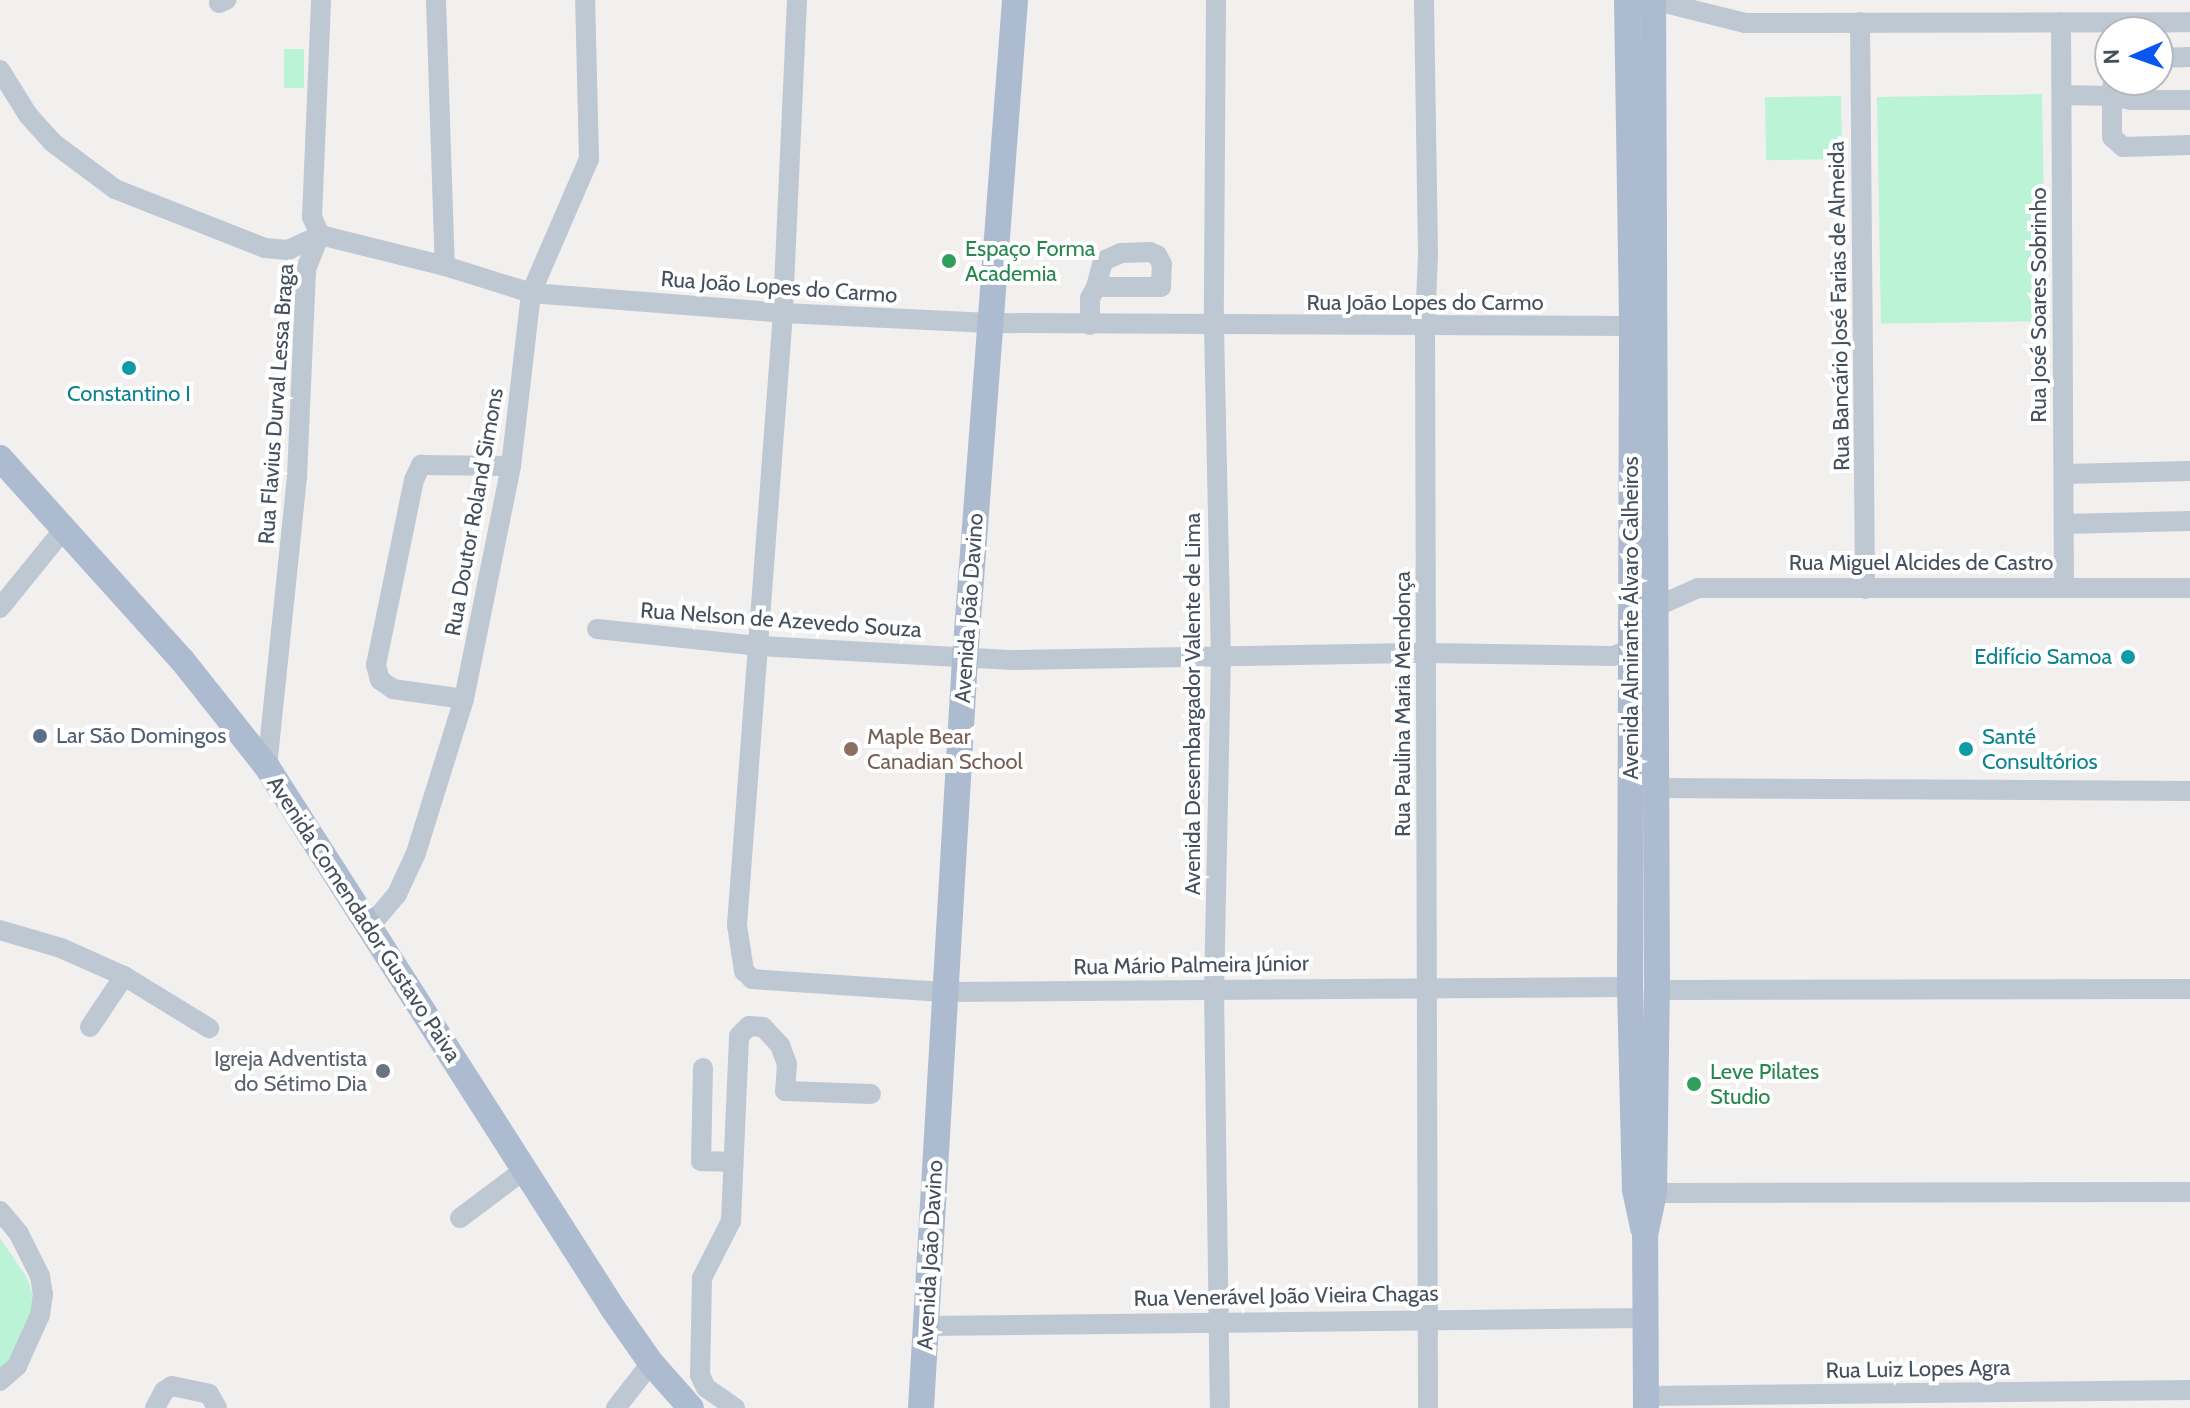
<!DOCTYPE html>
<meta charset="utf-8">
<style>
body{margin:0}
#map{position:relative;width:2190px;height:1408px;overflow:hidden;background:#f2efef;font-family:Cabin,sans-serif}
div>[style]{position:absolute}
.green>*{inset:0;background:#baf3d6;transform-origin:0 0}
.minor>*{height:20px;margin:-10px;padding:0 10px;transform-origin:10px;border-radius:10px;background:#bec8d2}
.major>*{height:26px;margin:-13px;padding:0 13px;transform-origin:13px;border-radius:13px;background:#acbbd0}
.dots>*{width:22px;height:22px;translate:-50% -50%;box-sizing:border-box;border:4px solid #fff;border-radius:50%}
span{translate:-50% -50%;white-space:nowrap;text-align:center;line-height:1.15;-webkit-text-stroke:8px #fff;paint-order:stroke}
.leisure-label{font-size:22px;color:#27864d}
.left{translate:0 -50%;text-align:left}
.street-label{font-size:22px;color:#45505e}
.culture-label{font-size:22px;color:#0d838f}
.right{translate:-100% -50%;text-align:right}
.service-label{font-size:22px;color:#4e5e75}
.education-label{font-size:22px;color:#785e54}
.worship-label{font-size:22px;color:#5b616d}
.north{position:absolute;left:2094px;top:16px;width:80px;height:80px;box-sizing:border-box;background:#fff;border:2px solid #b5b9bf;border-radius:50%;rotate:268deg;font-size:22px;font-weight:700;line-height:32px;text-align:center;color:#45505e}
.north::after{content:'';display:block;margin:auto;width:28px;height:36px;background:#0a56f1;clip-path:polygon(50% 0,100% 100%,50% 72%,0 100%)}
</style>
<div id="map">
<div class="green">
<i style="left:284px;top:49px;width:20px;height:39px"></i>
<i style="left:2042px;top:94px;width:227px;height:165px;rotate:89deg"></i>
<i style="left:1841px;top:96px;width:63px;height:76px;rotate:89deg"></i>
<i style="clip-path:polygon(0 1238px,26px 1276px,35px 1300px,32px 1318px,0 1376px)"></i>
</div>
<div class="minor">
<i style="left:436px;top:0;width:266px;rotate:88.1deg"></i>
<i style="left:797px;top:0;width:313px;rotate:92.6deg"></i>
<i style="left:783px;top:313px;width:614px;rotate:94.3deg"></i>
<i style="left:737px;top:925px;width:47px;rotate:81.3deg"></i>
<i style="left:744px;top:971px;width:11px;rotate:45deg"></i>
<i style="left:752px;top:979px;width:191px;rotate:3.9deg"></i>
<i style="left:943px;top:992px;width:687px;rotate:-0.42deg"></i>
<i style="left:1216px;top:0;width:326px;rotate:90.4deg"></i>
<i style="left:1214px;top:326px;width:330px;rotate:88.8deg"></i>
<i style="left:1221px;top:656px;width:332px;rotate:91.2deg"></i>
<i style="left:1214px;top:988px;width:420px;rotate:89.2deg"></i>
<i style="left:1424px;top:0;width:255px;rotate:89.1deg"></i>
<i style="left:1428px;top:255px;width:72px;rotate:92.4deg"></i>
<i style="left:1425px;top:327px;width:1081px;rotate:89.84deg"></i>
<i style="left:1653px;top:0;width:95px;rotate:14deg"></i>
<i style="left:1745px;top:23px;width:445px;rotate:-0.1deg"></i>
<i style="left:219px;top:3px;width:8px;rotate:-23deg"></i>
<i style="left:1860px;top:22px;width:567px;rotate:89.49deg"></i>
<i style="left:2061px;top:22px;width:565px;rotate:89.7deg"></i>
<i style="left:2158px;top:58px;width:32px;rotate:-2deg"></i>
<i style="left:0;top:70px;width:53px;rotate:58.1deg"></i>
<i style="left:28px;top:115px;width:36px;rotate:48deg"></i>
<i style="left:52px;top:142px;width:79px;rotate:36.7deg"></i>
<i style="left:115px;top:189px;width:161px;rotate:21.5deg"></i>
<i style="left:265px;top:248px;width:23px;rotate:5deg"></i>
<i style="left:288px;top:250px;width:35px;rotate:-25deg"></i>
<i style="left:320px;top:235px;width:129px;rotate:13.9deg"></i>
<i style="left:445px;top:266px;width:90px;rotate:17.4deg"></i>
<i style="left:531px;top:293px;width:253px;rotate:4.5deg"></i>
<i style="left:783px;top:313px;width:207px;rotate:2.8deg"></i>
<i style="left:990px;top:323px;width:642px;rotate:0.27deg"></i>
<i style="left:2113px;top:80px;width:16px;rotate:94deg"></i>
<i style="left:2112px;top:96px;width:19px;rotate:12deg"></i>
<i style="left:2131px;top:100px;width:59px"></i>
<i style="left:2062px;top:95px;width:50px;rotate:1.1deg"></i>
<i style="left:2112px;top:96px;width:41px;rotate:90deg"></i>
<i style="left:2112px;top:137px;width:15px;rotate:42deg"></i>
<i style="left:2123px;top:147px;width:67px;rotate:-1.7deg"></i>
<i style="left:1090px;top:325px;width:27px;rotate:-90deg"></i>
<i style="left:1090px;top:298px;width:13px;rotate:-61deg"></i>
<i style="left:1096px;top:287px;width:65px"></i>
<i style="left:1161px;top:287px;width:23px;rotate:-88deg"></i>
<i style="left:1162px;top:264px;width:10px;rotate:-119deg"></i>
<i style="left:1157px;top:255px;width:8px;rotate:-157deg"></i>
<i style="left:1150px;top:252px;width:29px;rotate:178deg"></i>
<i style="left:1121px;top:253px;width:20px;rotate:156deg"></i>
<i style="left:1103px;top:261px;width:27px;rotate:105deg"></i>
<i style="left:2064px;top:474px;width:126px;rotate:-1.4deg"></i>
<i style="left:2064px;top:524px;width:126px;rotate:-1.4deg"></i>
<i style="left:0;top:608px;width:102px;rotate:-51deg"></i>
<i style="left:597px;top:629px;width:164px;rotate:6deg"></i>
<i style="left:760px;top:646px;width:253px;rotate:3.2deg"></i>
<i style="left:1013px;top:660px;width:414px;rotate:-1deg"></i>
<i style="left:1427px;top:653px;width:186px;rotate:0.9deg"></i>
<i style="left:1613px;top:656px;width:19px;rotate:-21deg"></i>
<i style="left:1631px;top:649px;width:48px;rotate:-60.3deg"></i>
<i style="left:1655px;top:607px;width:47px;rotate:-23.8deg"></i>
<i style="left:1698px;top:588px;width:492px"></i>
<i style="left:464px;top:699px;width:72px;rotate:-172deg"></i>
<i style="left:393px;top:689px;width:16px;rotate:-145deg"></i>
<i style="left:380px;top:680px;width:16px;rotate:-105deg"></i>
<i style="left:376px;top:665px;width:189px;rotate:-78.4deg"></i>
<i style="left:414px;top:480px;width:17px;rotate:-65deg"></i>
<i style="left:421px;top:465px;width:90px;rotate:0.6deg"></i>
<i style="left:267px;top:767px;width:292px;rotate:-84.1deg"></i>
<i style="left:297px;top:477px;width:208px;rotate:-87.5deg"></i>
<i style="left:306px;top:269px;width:37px;rotate:-68deg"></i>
<i style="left:320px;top:235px;width:20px;rotate:-114deg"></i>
<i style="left:312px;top:217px;width:217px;rotate:-87.6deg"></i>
<i style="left:1656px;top:788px;width:534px;rotate:0.32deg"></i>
<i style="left:370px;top:926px;width:42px;rotate:-49.8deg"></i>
<i style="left:397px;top:894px;width:45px;rotate:-65.1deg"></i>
<i style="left:416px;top:853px;width:161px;rotate:-72.7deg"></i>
<i style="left:464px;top:699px;width:238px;rotate:-78.6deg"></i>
<i style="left:511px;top:466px;width:174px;rotate:-83.4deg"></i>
<i style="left:531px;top:293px;width:146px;rotate:-66.6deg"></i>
<i style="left:589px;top:159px;width:159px;rotate:-91.4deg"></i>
<i style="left:0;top:930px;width:64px;rotate:16.4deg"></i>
<i style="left:61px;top:948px;width:69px;rotate:24deg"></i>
<i style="left:124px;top:976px;width:100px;rotate:31.5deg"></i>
<i style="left:1657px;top:990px;width:533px;rotate:-0.11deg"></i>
<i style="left:90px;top:1027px;width:61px;rotate:-56.3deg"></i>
<i style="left:703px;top:1068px;width:93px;rotate:91.2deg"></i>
<i style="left:701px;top:1161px;width:32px;rotate:2deg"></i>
<i style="left:1654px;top:1193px;width:536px;rotate:-0.11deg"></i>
<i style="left:0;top:1211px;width:30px;rotate:50deg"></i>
<i style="left:19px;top:1234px;width:47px;rotate:63.4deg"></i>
<i style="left:40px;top:1276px;width:18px;rotate:81deg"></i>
<i style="left:43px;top:1294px;width:21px;rotate:98deg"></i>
<i style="left:40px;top:1315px;width:56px;rotate:114.3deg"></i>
<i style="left:17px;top:1366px;width:23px;rotate:139deg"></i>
<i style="left:460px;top:1218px;width:80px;rotate:-36.9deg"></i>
<i style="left:928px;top:1326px;width:717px;rotate:-0.64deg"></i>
<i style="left:1646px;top:1396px;width:544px;rotate:-0.63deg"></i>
<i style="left:155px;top:1408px;width:19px;rotate:-62deg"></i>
<i style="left:164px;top:1391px;width:9px;rotate:-32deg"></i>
<i style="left:172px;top:1386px;width:38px;rotate:12deg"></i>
<i style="left:209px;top:1394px;width:16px;rotate:60deg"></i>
<i style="left:616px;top:1408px;width:57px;rotate:-52.1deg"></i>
<i style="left:735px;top:1408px;width:35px;rotate:-145deg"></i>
<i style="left:706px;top:1388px;width:14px;rotate:-115deg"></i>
<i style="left:700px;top:1375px;width:97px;rotate:-88.8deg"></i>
<i style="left:702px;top:1278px;width:64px;rotate:-63deg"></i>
<i style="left:731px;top:1221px;width:185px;rotate:-87.5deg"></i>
<i style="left:739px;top:1036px;width:14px;rotate:-45deg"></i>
<i style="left:749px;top:1026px;width:14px;rotate:4deg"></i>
<i style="left:763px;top:1027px;width:25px;rotate:47deg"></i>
<i style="left:780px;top:1045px;width:20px;rotate:70deg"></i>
<i style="left:787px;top:1064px;width:27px;rotate:94deg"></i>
<i style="left:785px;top:1091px;width:86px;rotate:2deg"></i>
</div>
<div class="major">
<i style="left:1627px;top:0;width:326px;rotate:89.1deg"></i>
<i style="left:1632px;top:326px;width:661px;rotate:90.17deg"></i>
<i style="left:1630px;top:987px;width:203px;rotate:88.6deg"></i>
<i style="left:1635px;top:1190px;width:39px;rotate:78deg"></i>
<i style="left:0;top:458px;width:272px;rotate:48deg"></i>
<i style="left:182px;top:660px;width:137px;rotate:51.5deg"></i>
<i style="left:267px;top:767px;width:644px;rotate:57.42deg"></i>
<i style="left:614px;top:1310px;width:65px;rotate:55.1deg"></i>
<i style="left:651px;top:1363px;width:60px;rotate:48.4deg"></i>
<i style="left:921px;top:1408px;width:751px;rotate:-86.64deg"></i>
<i style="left:965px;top:658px;width:660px;rotate:-85.65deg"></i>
<i style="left:1646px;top:1408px;width:173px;rotate:-90.3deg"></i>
<i style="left:1645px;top:1235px;width:43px;rotate:-77.9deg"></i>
<i style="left:1654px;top:1193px;width:203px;rotate:-89.2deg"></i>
<i style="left:1657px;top:990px;width:990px;rotate:-90.23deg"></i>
</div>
<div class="dots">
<i style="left:949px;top:261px;background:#2e9e5b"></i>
<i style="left:129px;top:368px;background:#0f9aa8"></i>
<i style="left:2128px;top:657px;background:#0f9aa8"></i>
<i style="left:40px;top:736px;background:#5c6f8a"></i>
<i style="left:851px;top:749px;background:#8d6e63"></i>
<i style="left:1966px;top:749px;background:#0f9aa8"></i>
<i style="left:383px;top:1071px;background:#6b7280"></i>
<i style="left:1694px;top:1084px;background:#2e9e5b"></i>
</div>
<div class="leisure-label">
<span class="left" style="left:965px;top:261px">Espaço Forma<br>Academia</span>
<span class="left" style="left:1710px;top:1084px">Leve Pilates<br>Studio</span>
</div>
<div class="street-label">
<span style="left:779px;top:287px;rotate:4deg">Rua João Lopes do Carmo</span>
<span style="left:1425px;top:303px">Rua João Lopes do Carmo</span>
<span style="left:2039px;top:305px;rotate:-90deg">Rua José Soares Sobrinho</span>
<span style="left:1839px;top:306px;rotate:-91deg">Rua Bancário José Farias de Almeida</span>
<span style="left:276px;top:404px;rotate:-86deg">Rua Flavius Durval Lessa Braga</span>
<span style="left:474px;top:512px;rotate:-80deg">Rua Doutor Roland Simons</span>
<span style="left:1921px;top:563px">Rua Miguel Alcides de Castro</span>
<span style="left:969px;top:608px;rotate:-86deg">Avenida João Davino</span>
<span style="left:1631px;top:618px;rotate:-90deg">Avenida Almirante Álvaro Calheiros</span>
<span style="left:781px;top:620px;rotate:4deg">Rua Nelson de Azevedo Souza</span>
<span style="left:1193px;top:704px;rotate:-90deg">Avenida Desembargador Valente de Lima</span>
<span style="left:1403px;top:704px;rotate:-90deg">Rua Paulina Maria Mendonça</span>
<span style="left:364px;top:919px;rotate:57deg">Avenida Comendador Gustavo Paiva</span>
<span style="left:1191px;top:965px;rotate:-1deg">Rua Mário Palmeira Júnior</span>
<span style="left:930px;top:1255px;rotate:-87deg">Avenida João Davino</span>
<span style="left:1286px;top:1296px;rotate:-1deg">Rua Venerável João Vieira Chagas</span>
<span style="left:1918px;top:1369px;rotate:-1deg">Rua Luiz Lopes Agra</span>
</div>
<div class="culture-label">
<span style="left:129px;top:394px">Constantino I</span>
<span class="right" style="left:2112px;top:657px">Edifício Samoa</span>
<span class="left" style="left:1982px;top:749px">Santé<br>Consultórios</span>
</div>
<div class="service-label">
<span class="left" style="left:56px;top:736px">Lar São Domingos</span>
</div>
<div class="education-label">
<span class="left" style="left:867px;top:749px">Maple Bear<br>Canadian School</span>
</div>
<div class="worship-label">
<span class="right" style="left:367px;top:1071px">Igreja Adventista<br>do Sétimo Dia</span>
</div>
<div class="north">N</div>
</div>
